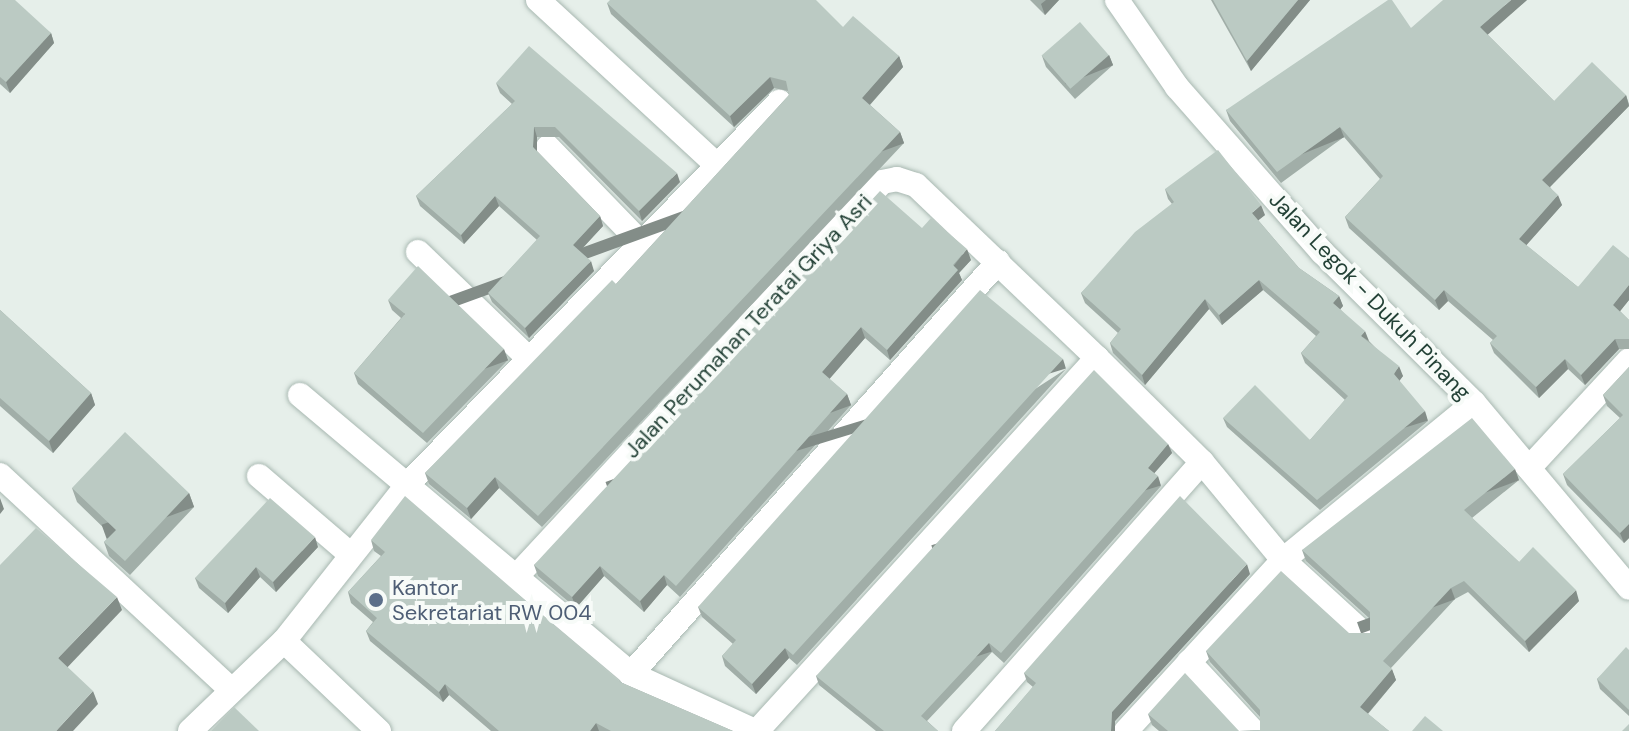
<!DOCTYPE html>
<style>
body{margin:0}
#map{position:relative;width:1629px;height:731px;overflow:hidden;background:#e6efea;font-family:"DM Sans",sans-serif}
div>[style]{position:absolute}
.roads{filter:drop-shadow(0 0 2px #a8b8b1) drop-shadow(0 0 2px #a8b8b1)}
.minor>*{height:24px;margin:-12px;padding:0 12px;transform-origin:12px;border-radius:12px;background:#fff}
.tertiary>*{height:24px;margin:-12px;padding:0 12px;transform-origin:12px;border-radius:12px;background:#fff}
.wall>*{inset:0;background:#a1aea8}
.shaded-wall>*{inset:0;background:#838d88;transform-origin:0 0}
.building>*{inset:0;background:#bbcac3;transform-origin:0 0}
.dots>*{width:22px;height:22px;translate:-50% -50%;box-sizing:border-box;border:4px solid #f7fbf8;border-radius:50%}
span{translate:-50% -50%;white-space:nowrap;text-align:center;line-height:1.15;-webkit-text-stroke:8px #f7fbf8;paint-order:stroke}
.street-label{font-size:22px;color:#244237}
.service-label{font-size:22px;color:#4e5e75}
.left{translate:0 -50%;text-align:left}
</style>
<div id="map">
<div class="roads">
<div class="minor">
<i style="left:538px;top:0;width:249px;rotate:42.7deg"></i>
<i style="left:548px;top:147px;width:138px;rotate:45.9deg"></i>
<i style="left:418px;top:252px;width:153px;rotate:43.9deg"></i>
<i style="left:300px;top:395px;width:433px;rotate:40.1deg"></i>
<i style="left:631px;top:674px;width:136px;rotate:24.7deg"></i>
<i style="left:1529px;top:468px;width:147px;rotate:-47.2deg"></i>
<i style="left:0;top:475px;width:314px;rotate:42.9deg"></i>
<i style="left:259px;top:476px;width:120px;rotate:40.6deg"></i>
<i style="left:514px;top:579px;width:541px;rotate:-47.17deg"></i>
<i style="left:882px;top:182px;width:15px;rotate:-11deg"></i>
<i style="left:897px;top:179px;width:20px;rotate:18deg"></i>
<i style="left:916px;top:185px;width:250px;rotate:43.7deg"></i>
<i style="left:1097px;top:358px;width:148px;rotate:44.7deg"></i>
<i style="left:1202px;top:462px;width:127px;rotate:50.4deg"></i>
<i style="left:1283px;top:560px;width:108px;rotate:42.4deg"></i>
<i style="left:284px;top:641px;width:131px;rotate:43.5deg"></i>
<i style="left:1189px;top:662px;width:94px;rotate:47.2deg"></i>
<i style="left:631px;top:674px;width:552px;rotate:-48.31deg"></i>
<i style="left:190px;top:731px;width:130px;rotate:-43.8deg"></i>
<i style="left:284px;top:641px;width:200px;rotate:-51.7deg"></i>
<i style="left:408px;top:484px;width:533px;rotate:-45.84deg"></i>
<i style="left:757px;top:731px;width:505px;rotate:-47.65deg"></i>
<i style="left:964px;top:731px;width:359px;rotate:-48.5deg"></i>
<i style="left:1126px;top:731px;width:232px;rotate:-47.4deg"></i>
<i style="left:1283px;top:560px;width:247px;rotate:-39.4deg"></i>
</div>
<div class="tertiary">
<i style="left:1117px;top:0;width:106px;rotate:55.4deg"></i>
<i style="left:1177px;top:87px;width:220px;rotate:48.7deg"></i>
<i style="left:1322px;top:252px;width:214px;rotate:44.8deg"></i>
<i style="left:1474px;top:403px;width:241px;rotate:50deg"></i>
</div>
</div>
<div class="wall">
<i style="clip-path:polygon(0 0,51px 33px,54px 43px,10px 93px,0 84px)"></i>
<i style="clip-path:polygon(1030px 0,1059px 0,1045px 15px)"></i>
<i style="clip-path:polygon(1211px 0,1310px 0,1251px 71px)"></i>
<i style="clip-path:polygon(1527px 0,1487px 34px,1554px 101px,1626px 95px,1629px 104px,1629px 106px,1550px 187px,1562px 205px,1526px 245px,1578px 287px,1629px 258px,1629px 300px,1620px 311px,1629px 320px,1629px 349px,1619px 349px,1585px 385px,1568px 369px,1539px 398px,1494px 353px,1490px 343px,1493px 340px,1448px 301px,1439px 310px,1349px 228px,1345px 217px,1380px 179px,1344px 137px,1281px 183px,1230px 121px,1226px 110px,1411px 28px)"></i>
<i style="clip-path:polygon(607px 3px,843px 27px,899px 56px,903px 67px,870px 105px,900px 132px,904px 143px,542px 527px,499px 488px,471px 519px,429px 484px,425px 473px,616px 284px,789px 95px,788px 91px,774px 88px,734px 127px,611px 14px)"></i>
<i style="clip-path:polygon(1109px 55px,1113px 65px,1075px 99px,1046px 67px,1042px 56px)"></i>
<i style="clip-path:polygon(496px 83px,680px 182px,642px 221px,559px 137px,537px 137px,537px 151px,600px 216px,603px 226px,580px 251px,594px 271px,529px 338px,492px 302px,488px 293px,537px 240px,499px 206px,464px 244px,420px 206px,416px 196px,512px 104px,500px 93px)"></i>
<i style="clip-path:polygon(1165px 189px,1265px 215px,1258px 220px,1299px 268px,1339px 296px,1343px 306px,1340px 309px,1369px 341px,1403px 376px,1399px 381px,1428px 421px,1320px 510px,1227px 427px,1223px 418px,1310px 440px,1345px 400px,1305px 363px,1301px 353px,1316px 336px,1263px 290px,1222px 325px,1209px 309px,1145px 385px,1113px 353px,1110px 343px,1118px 333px,1085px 303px,1081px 293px,1172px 204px,1168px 199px)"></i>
<i style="clip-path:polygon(922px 228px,971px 260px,959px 273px,962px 280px,890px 360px,865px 338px,829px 379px,847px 394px,851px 405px,680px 597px,667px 585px,644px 612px,604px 576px,576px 608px,538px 576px,534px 565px)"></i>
<i style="clip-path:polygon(388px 300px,508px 360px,427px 443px,358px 384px,354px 373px,401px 318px,392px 310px)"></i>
<i style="clip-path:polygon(0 310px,91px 393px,95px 405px,53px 453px,0 406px)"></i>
<i style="clip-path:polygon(1629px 367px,1629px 538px,1624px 543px,1567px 485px,1563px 474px,1620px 418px,1607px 406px,1603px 395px)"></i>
<i style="clip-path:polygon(1066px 369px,797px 665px,789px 658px,756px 694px,725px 666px,722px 656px,733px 644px,702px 617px,698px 607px)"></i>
<i style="clip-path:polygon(1168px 444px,1172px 453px,1154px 473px,1161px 486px,1004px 663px,992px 652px,927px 721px,938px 731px,876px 731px,819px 685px,816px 676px)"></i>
<i style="clip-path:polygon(1519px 480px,1472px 518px,1519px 562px,1579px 601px,1529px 652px,1468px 592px,1455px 599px,1391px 668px,1396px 680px,1368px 714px,1389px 731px,1159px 731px,1152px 725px,1148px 714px,1239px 731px,1260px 730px,1260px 717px,1210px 662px,1206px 651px,1349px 633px,1370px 633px,1370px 619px,1306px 561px,1302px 550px)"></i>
<i style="clip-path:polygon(72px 488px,189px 493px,194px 507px,130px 575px,109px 556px,104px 542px,111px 535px,77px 502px)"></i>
<i style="clip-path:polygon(371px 540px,620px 682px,733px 731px,491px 731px,449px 695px,443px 702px,370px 641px,366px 631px,373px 622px,351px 603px,348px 592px,381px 556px,374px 551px)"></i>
<i style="clip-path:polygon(318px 547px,276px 592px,260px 577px,228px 613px,199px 588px,195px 578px)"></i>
<i style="clip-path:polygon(1250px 574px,1115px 721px,1115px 731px,995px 731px,1033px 687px,1027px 682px,1024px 673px)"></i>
<i style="clip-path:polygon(1629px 650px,1629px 716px,1600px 689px,1597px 679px)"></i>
</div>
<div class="shaded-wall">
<i style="clip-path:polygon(1046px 0,1059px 0,1045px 15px,1041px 4px)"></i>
<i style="clip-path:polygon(1298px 0,1310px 0,1251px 71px,1247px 61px)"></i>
<i style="clip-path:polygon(1511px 0,1527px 0,1484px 38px,1480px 27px)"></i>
<i style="clip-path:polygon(51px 33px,54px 43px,10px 93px,6px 82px)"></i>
<i style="left:1109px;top:55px;width:11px;height:51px;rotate:68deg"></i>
<i style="clip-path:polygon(899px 56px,903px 67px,866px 109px,862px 98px)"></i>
<i style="clip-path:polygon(770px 77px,774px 88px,734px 127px,730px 116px)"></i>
<i style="clip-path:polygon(1626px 95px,1629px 106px,1546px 191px,1542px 180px)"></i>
<i style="clip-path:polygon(534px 127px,537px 137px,537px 157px,533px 147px)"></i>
<i style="left:1340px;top:127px;width:11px;height:77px;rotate:68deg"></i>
<i style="left:900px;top:132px;width:12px;height:528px;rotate:70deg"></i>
<i style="clip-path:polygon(677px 173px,680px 182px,642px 221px,639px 211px)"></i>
<i style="clip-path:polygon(1558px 195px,1562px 205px,1523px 249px,1519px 239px)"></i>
<i style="clip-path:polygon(495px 196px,499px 206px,464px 244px,461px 235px)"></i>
<i style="clip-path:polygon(1261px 205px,1265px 215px,1255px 223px,1252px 213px)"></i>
<i style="clip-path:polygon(600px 216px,603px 226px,577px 254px,573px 245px)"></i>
<i style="clip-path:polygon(967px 249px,971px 260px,959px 273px,962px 280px,890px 360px,887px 350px)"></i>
<i style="clip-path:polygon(591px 261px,594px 271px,529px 338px,525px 328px)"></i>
<i style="clip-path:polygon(1259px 280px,1263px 290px,1222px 325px,1219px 315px)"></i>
<i style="clip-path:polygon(1629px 285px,1629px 300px,1617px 315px,1613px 305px)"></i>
<i style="clip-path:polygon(1444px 290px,1448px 301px,1439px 310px,1435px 300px)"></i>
<i style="clip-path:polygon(1339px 296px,1343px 306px,1337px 313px,1333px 303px)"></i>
<i style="clip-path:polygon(1205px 299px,1209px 309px,1145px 385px,1142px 375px)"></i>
<i style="clip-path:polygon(861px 327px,865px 338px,826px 383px,822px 372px)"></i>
<i style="clip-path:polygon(1365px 331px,1369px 341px,1361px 336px)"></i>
<i style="clip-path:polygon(1615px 339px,1619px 349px,1585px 385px,1581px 375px)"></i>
<i style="left:504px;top:349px;width:12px;height:117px;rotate:70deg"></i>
<i style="left:1063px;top:359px;width:10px;height:401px;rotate:73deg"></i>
<i style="clip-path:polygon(1565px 359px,1568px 369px,1539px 398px,1536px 387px)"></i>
<i style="clip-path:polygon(1399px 366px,1403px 376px,1397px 384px,1394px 374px)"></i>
<i style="clip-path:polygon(91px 393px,95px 405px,53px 453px,49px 441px)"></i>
<i style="left:847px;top:394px;width:12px;height:257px;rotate:70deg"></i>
<i style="left:1425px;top:411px;width:10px;height:140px;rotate:73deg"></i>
<i style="clip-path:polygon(1168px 444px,1172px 453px,1151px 477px,1148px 468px)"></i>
<i style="left:1515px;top:469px;width:12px;height:65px;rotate:70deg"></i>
<i style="left:1158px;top:476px;width:10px;height:237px;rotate:73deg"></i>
<i style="clip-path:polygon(495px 477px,499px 488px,471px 519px,467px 508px)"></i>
<i style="left:189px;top:493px;width:15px;height:93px;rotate:70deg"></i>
<i style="clip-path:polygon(0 498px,4px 509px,0 514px)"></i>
<i style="clip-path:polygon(1629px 524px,1629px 538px,1624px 543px,1620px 533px)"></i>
<i style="clip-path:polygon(315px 537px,318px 547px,276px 592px,273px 582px)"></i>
<i style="clip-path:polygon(1247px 564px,1250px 574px,1115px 721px,1115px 731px,1111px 731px,1112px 712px)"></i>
<i style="clip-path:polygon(600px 566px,604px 576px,576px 608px,572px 597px)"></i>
<i style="clip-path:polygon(256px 567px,260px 577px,228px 613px,225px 603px)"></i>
<i style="clip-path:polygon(664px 575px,667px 585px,644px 612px,640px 601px)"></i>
<i style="left:1451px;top:588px;width:12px;height:100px;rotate:70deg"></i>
<i style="clip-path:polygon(1576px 590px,1579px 601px,1529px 652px,1525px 641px)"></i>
<i style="clip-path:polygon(117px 597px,122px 610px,63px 672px,58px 658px)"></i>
<i style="left:989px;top:643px;width:9px;height:100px;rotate:72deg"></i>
<i style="clip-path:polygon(785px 648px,789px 658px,756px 694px,752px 684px)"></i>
<i style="clip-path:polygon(1392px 669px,1396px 680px,1364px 718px,1360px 707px)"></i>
<i style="clip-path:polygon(445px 684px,449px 695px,443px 702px,439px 692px)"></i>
<i style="clip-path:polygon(93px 691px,98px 704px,73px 731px,56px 731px)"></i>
<i style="clip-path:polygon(596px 723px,599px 731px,590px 731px)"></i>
</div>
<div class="building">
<i style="clip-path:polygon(0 0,15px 0,51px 33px,6px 82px,0 77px)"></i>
<i style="clip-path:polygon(610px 0,816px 0,843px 27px,853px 16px,899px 56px,862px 98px,900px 132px,538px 516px,495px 477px,467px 508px,425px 473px,612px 280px,616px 284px,789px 95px,786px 81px,770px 77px,730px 116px,607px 3px)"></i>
<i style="clip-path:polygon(1213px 0,1298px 0,1247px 61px)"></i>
<i style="clip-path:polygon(1388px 0,1392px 0,1411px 28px,1443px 0,1511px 0,1480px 27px,1554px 101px,1592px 62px,1626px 95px,1542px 180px,1558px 195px,1519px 239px,1578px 287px,1613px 245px,1629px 258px,1629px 285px,1613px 305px,1629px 320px,1629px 339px,1615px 339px,1581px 375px,1565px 359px,1536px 387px,1490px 343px,1497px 336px,1444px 290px,1435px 300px,1345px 217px,1383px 176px,1340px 127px,1277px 172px,1226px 110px)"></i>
<i style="left:1080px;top:22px;width:44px;height:51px;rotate:49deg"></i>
<i style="clip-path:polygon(529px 46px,677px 173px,639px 211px,555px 127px,534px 127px,533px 147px,600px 216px,573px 245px,591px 261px,525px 328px,488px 293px,540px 236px,495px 196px,461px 235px,416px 196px,515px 101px,496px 83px)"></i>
<i style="clip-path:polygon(1218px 150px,1261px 205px,1252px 213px,1299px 268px,1339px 296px,1333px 303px,1365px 331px,1361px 336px,1399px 366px,1394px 374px,1425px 411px,1317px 500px,1223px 418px,1255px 385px,1310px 440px,1348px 396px,1301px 353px,1320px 332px,1259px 280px,1219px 315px,1205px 299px,1142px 375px,1110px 343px,1121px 329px,1081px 293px,1135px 232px,1174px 202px,1165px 189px)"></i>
<i style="clip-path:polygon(880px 191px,922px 228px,931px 218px,967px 249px,953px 265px,958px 270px,887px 350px,861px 327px,822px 372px,847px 394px,676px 586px,664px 575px,640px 601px,600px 566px,572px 597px,534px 565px)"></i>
<i style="clip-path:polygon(418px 266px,504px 349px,423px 433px,354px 373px,405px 314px,388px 300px)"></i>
<i style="clip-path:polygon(980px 290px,1063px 359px,793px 655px,785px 648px,752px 684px,722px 656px,736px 640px,698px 607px)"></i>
<i style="clip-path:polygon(0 310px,91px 393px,49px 441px,0 398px)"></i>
<i style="clip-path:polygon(1629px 367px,1629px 524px,1620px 533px,1563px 474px,1623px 415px,1603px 395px)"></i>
<i style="clip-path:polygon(1094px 370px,1168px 444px,1148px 468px,1158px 476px,1001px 653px,989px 643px,921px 716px,938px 731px,884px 731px,816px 676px)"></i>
<i style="clip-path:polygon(1472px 418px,1515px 469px,1464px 510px,1519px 562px,1533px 547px,1576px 590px,1525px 641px,1464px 581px,1451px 588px,1383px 661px,1392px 669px,1360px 707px,1389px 731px,1168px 731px,1148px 714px,1185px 673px,1239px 731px,1260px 730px,1260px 710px,1206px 651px,1281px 571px,1349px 633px,1370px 633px,1370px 612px,1302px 550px)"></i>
<i style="clip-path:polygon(125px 432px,189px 493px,125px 561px,104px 542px,116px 530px,72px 488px)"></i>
<i style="clip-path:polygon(405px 496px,620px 682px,733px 731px,611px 731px,596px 723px,590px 731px,499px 731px,445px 684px,439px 692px,366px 631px,377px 618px,348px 592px,385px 552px,371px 540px)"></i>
<i style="clip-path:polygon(1180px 496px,1247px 564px,1112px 712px,1111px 731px,995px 731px,1036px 683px,1024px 673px)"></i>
<i style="clip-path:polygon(270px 498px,315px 537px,273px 582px,256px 567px,225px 603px,195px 578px)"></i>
<i style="clip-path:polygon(36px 528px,117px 597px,58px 658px,93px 691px,56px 731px,0 731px,0 565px)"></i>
<i style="clip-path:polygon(1626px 647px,1629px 650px,1629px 710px,1597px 679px)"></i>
<i style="clip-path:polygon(234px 707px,259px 731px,211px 731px)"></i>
<i style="clip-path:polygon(1425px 716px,1443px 731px,1412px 731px)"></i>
<i style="clip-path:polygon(1629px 724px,1629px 731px,1622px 731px)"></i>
</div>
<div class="dots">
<i style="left:376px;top:600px;background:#5c6f8a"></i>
</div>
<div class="street-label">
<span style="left:1370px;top:296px;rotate:46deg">Jalan Legok - Dukuh Pinang</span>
<span style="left:748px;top:326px;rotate:-47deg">Jalan Perumahan Teratai Griya Asri</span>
</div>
<div class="service-label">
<span class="left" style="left:392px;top:600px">Kantor<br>Sekretariat RW 004</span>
</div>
</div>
